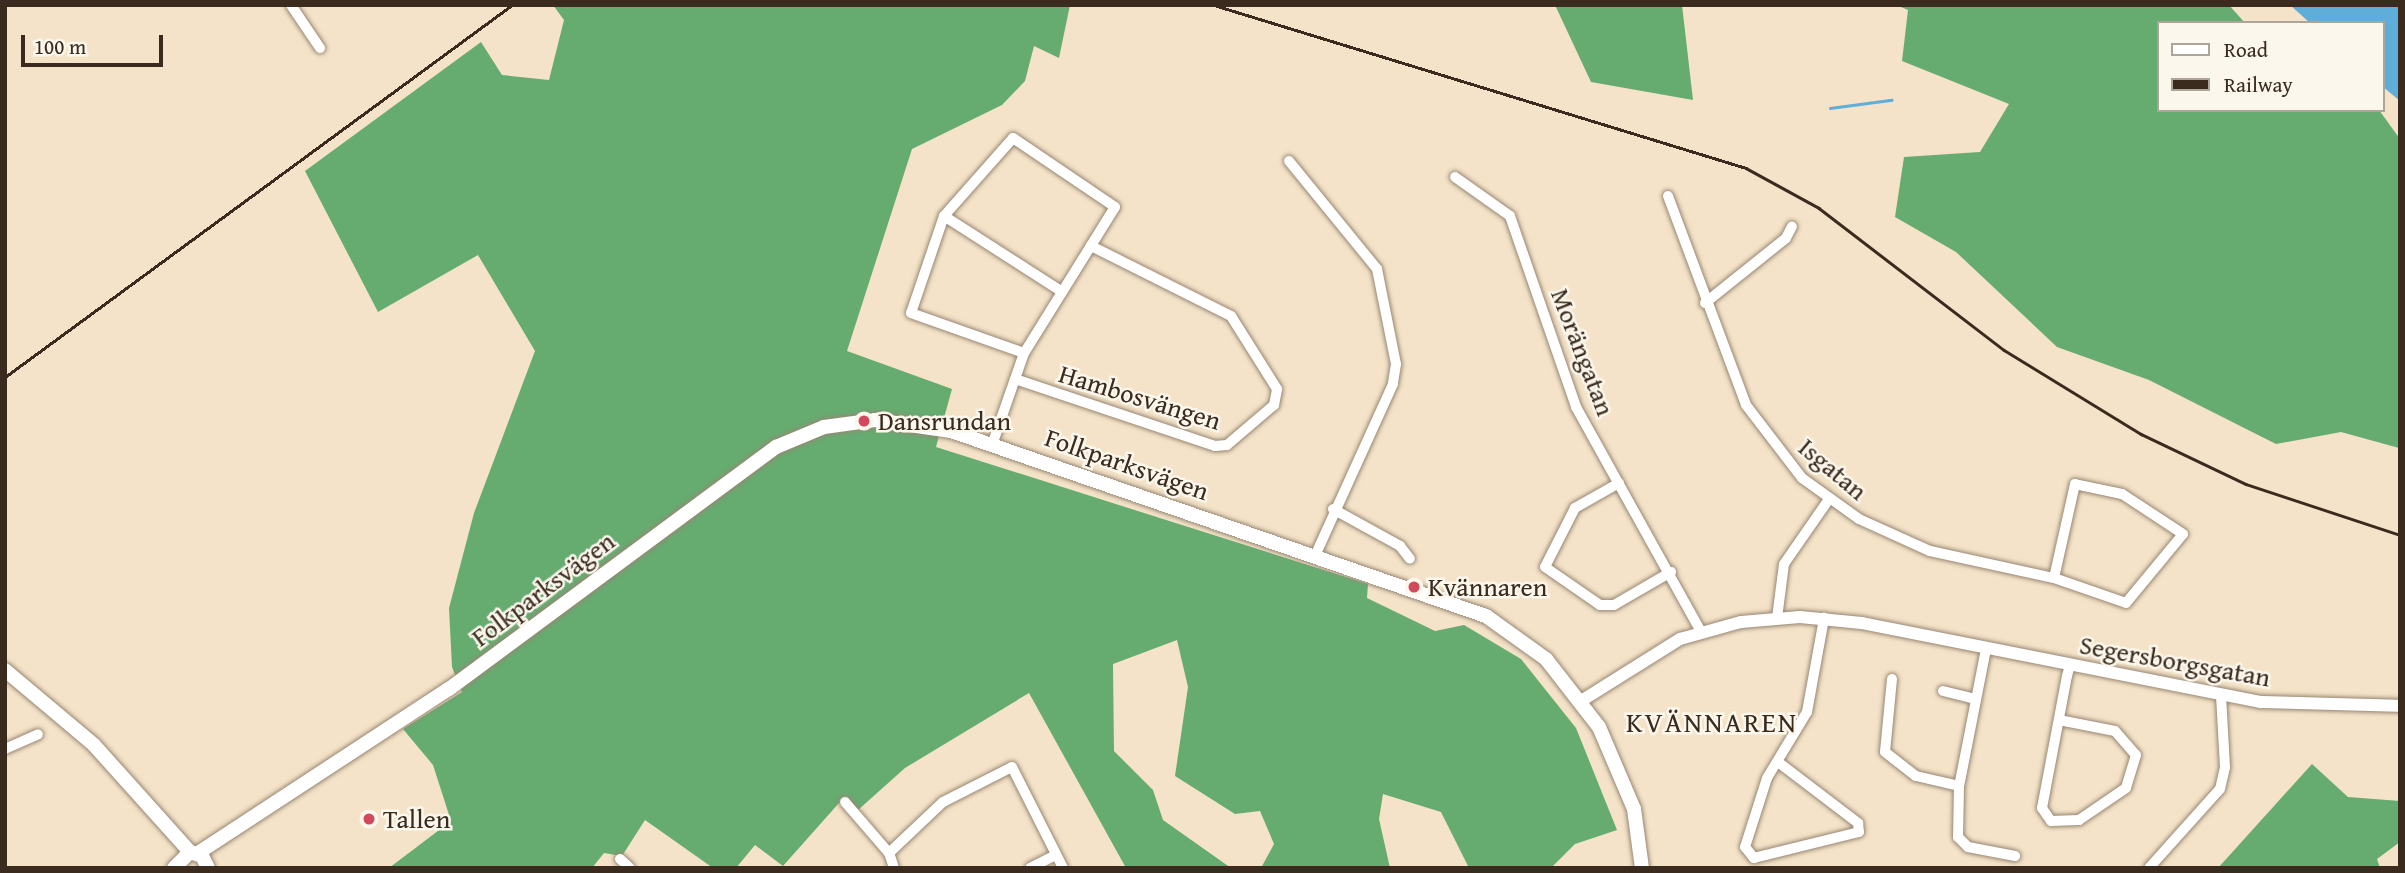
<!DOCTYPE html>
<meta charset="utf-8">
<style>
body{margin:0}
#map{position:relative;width:2405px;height:873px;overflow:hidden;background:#f4e3c8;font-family:"Gentium Book Plus",serif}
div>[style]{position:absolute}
.forest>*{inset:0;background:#66ac71}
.water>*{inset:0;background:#5fadd9}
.stream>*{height:2.5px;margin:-1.25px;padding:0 1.25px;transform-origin:1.25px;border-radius:1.25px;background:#5fadd9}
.roads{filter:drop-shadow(0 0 2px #988673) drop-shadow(0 0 2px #988673)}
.minor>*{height:10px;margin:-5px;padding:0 5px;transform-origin:5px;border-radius:5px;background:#fff}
.tertiary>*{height:12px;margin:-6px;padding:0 6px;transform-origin:6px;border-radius:6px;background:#fff}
.secondary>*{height:14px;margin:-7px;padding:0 7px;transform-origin:7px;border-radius:7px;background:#fff}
.rail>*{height:2.5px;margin:-1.25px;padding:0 1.25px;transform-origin:1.25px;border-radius:1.25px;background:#3b2a1e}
.dots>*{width:19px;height:19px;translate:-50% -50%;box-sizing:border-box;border:4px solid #fbf7ec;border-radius:50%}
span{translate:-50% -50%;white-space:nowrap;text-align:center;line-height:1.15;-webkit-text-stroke:5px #fbf7ec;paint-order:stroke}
.street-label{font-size:26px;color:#3b2a1e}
.poi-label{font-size:26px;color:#3b2a1e}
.left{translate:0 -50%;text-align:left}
.neighbourhood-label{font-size:28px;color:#3b2a1e;letter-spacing:2px}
.frame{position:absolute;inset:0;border:7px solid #3b2a1e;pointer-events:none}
.legend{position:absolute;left:2157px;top:21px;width:228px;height:91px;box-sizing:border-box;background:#fbf7ec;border:2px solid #aea59a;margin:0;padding:9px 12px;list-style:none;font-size:21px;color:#3b2a1e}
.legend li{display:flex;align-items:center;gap:14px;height:35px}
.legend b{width:35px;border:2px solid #aea59a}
.scale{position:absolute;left:21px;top:35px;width:142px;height:32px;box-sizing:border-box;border:4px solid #3b2a1e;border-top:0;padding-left:9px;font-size:21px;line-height:24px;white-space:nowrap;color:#3b2a1e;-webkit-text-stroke:5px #fbf7ec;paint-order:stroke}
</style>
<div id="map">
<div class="forest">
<i style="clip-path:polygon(553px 5px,1070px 5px,1059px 58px,1034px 46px,1025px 81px,1002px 105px,912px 149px,847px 351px,952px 389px,936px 447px,1368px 584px,1367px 598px,1435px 631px,1464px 625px,1521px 659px,1576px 728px,1617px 830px,1575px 844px,1551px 868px,1469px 868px,1441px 812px,1383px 794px,1379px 819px,1390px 868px,1261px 868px,1274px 844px,1260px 811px,1235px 814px,1175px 776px,1188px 687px,1177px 640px,1113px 664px,1114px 751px,1153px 790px,1163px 820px,1231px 868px,1126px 868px,1029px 693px,905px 768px,858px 810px,839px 803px,783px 866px,755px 845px,736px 868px,713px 868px,645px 820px,622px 856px,604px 853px,592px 868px,389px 868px,451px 821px,433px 765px,403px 729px,462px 692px,452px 667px,449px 608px,474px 513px,535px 351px,478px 255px,378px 312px,305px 171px,481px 42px,502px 75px,549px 80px,564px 20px)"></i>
<i style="clip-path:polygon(1555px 5px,1682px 5px,1693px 100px,1591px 82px)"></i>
<i style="clip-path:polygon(1896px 5px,2229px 5px,2245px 23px,2158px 23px,2158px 110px,2379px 110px,2400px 139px,2400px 453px,2399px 448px,2341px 432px,2276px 444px,2149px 380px,2057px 347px,1956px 252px,1895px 217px,1904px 157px,1980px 152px,2009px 104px,1902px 61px,1908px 10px)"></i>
<i style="clip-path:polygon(2312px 764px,2348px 797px,2400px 801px,2400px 842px,2377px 859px,2380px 868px,2218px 868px)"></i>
</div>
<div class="water">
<i style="clip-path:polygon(2290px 5px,2400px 5px,2400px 101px,2382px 86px,2382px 23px,2310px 23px)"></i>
</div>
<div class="stream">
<i style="left:1830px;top:108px;width:62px;rotate:-7.5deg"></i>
</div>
<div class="roads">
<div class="minor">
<i style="left:291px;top:5px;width:52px;rotate:56deg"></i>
<i style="left:1289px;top:161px;width:139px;rotate:50.8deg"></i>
<i style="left:1377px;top:269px;width:97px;rotate:78.7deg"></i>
<i style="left:1396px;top:364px;width:20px;rotate:99deg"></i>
<i style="left:1393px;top:384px;width:187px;rotate:114.4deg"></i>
<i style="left:1455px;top:177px;width:67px;rotate:35.3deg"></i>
<i style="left:1510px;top:216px;width:202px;rotate:70.9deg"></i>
<i style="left:1576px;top:407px;width:257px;rotate:60.9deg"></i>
<i style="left:1668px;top:196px;width:223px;rotate:69.5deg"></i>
<i style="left:1746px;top:405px;width:92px;rotate:52.5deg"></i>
<i style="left:1802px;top:478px;width:70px;rotate:35.7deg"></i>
<i style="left:1859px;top:519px;width:78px;rotate:24.3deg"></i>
<i style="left:1930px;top:551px;width:127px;rotate:12.3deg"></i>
<i style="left:2054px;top:578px;width:76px;rotate:19.1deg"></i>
<i style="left:2126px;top:603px;width:89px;rotate:-50.4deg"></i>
<i style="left:2183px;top:534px;width:73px;rotate:-146.7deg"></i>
<i style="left:2122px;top:494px;width:48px;rotate:-168deg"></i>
<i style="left:2075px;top:484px;width:96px;rotate:102.6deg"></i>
<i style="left:944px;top:216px;width:139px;rotate:32.7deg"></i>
<i style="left:1705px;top:303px;width:104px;rotate:-38.7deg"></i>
<i style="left:1786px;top:238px;width:13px;rotate:-63deg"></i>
<i style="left:1015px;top:379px;width:211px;rotate:18.5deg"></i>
<i style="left:1215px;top:446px;width:12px;rotate:-5deg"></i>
<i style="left:1227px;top:445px;width:62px;rotate:-40.4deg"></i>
<i style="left:1274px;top:405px;width:16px;rotate:-79deg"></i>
<i style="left:1277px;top:389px;width:86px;rotate:-122.2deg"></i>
<i style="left:1231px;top:316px;width:157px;rotate:-153.4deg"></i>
<i style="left:992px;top:445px;width:97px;rotate:-70.8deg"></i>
<i style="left:1024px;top:353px;width:120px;rotate:-160.5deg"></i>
<i style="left:911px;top:313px;width:102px;rotate:-71.2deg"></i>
<i style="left:944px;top:216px;width:104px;rotate:-48.5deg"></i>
<i style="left:1013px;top:138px;width:123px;rotate:34.1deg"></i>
<i style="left:1115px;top:207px;width:172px;rotate:121.9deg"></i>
<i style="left:1619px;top:483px;width:51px;rotate:150.4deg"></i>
<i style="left:1575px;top:508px;width:66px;rotate:117deg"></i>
<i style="left:1545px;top:567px;width:67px;rotate:34.6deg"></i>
<i style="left:1600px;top:605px;width:14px"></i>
<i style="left:1614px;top:605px;width:66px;rotate:-30.1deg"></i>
<i style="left:1333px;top:509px;width:77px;rotate:28.9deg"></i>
<i style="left:1400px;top:546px;width:16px;rotate:52deg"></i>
<i style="left:1777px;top:618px;width:54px;rotate:-82.6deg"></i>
<i style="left:1784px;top:564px;width:79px;rotate:-55.3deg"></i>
<i style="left:1986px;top:649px;width:140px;rotate:101.1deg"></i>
<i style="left:1959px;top:786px;width:51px;rotate:91.1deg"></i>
<i style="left:1958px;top:837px;width:14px;rotate:45deg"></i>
<i style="left:1968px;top:847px;width:48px;rotate:10.8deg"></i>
<i style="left:1892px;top:679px;width:73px;rotate:95.5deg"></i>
<i style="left:1885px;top:752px;width:39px;rotate:38deg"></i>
<i style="left:1916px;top:776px;width:44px;rotate:13.1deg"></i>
<i style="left:1943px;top:691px;width:34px;rotate:14deg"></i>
<i style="left:2059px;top:720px;width:57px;rotate:11.1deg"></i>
<i style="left:2115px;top:731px;width:32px;rotate:49deg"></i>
<i style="left:2136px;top:755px;width:34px;rotate:107deg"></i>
<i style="left:2126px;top:788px;width:57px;rotate:145.8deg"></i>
<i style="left:2079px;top:820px;width:28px;rotate:178deg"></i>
<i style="left:2051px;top:821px;width:16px;rotate:-125deg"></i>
<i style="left:2042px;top:808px;width:134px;rotate:-79.3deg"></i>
<i style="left:2067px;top:676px;width:11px;rotate:-75deg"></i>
<i style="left:5px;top:749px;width:36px;rotate:-24deg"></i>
<i style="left:1778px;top:762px;width:101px;rotate:37.3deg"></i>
<i style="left:1858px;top:823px;width:9px;rotate:84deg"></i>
<i style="left:1859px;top:832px;width:108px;rotate:166.1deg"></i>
<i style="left:1754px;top:858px;width:14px;rotate:-129deg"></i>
<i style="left:1745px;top:847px;width:72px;rotate:-72.3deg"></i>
<i style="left:1767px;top:778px;width:77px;rotate:-58.8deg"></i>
<i style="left:1807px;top:712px;width:96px;rotate:-79.7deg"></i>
<i style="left:845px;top:802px;width:67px;rotate:49.2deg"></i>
<i style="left:620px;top:859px;width:13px;rotate:42deg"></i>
<i style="left:894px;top:868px;width:16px;rotate:-108deg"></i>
<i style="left:889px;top:853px;width:74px;rotate:-43.4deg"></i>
<i style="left:943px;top:802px;width:77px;rotate:-26.9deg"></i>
<i style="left:1012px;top:767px;width:113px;rotate:63.2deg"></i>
<i style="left:1030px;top:868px;width:29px;rotate:-27deg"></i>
<i style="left:2149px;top:868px;width:106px;rotate:-48.1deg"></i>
<i style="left:2220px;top:789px;width:23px;rotate:-77deg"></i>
<i style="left:2225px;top:767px;width:71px;rotate:-93.2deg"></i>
</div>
<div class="tertiary">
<i style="left:1581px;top:701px;width:117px;rotate:-32.1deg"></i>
<i style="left:1680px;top:639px;width:63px;rotate:-15.6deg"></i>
<i style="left:1741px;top:622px;width:59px;rotate:-4.8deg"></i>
<i style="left:1800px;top:617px;width:62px;rotate:5.5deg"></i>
<i style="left:1862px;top:623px;width:406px;rotate:11.2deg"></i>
<i style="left:2260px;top:702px;width:140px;rotate:1.6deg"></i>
</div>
<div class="secondary">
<i style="left:5px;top:670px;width:116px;rotate:40.1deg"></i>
<i style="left:94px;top:745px;width:144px;rotate:48.1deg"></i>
<i style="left:198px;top:853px;width:300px;rotate:-33.2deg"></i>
<i style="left:449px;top:689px;width:407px;rotate:-36.5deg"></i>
<i style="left:776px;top:447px;width:52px;rotate:-22.6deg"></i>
<i style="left:824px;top:427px;width:51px;rotate:-7.8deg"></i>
<i style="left:875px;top:420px;width:77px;rotate:8.2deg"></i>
<i style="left:951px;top:431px;width:566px;rotate:19.08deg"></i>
<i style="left:1486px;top:616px;width:74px;rotate:35.6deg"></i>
<i style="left:1546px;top:659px;width:86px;rotate:52.1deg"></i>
<i style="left:1599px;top:727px;width:89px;rotate:66.9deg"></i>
<i style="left:1634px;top:809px;width:60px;rotate:82.3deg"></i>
<i style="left:174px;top:868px;width:23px;rotate:-45deg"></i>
<i style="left:190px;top:852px;width:13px;rotate:18deg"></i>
<i style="left:202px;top:856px;width:13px;rotate:63deg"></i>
</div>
</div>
<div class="rail">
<i style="left:1214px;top:5px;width:556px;rotate:17.03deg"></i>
<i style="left:1746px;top:168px;width:83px;rotate:28.7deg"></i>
<i style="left:1819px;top:208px;width:233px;rotate:37.5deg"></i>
<i style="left:2004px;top:350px;width:161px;rotate:31.5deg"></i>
<i style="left:2141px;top:434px;width:116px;rotate:25.5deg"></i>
<i style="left:2246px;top:484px;width:162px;rotate:18.3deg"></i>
<i style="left:5px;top:377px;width:629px;rotate:-36.27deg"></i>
</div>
<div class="dots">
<i style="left:864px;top:421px;background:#d1495b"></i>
<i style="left:1414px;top:587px;background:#d1495b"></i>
<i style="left:369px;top:819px;background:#d1495b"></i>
</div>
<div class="street-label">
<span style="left:1583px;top:352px;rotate:69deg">Morängatan</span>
<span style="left:1140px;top:397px;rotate:17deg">Hambosvängen</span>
<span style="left:1127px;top:464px;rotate:19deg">Folkparksvägen</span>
<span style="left:1833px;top:469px;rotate:40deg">Isgatan</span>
<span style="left:543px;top:589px;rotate:-37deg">Folkparksvägen</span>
<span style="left:2175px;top:661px;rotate:10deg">Segersborgsgatan</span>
</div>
<div class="poi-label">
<span class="left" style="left:878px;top:421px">Dansrundan</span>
<span class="left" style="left:1428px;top:587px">Kvännaren</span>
<span class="left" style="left:383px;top:819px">Tallen</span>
</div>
<div class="neighbourhood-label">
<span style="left:1712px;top:722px">KVÄNNAREN</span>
</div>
<div class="frame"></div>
<ul class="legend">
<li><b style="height:9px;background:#fff"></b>Road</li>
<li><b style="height:9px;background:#3b2a1e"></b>Railway</li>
</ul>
<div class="scale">100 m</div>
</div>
